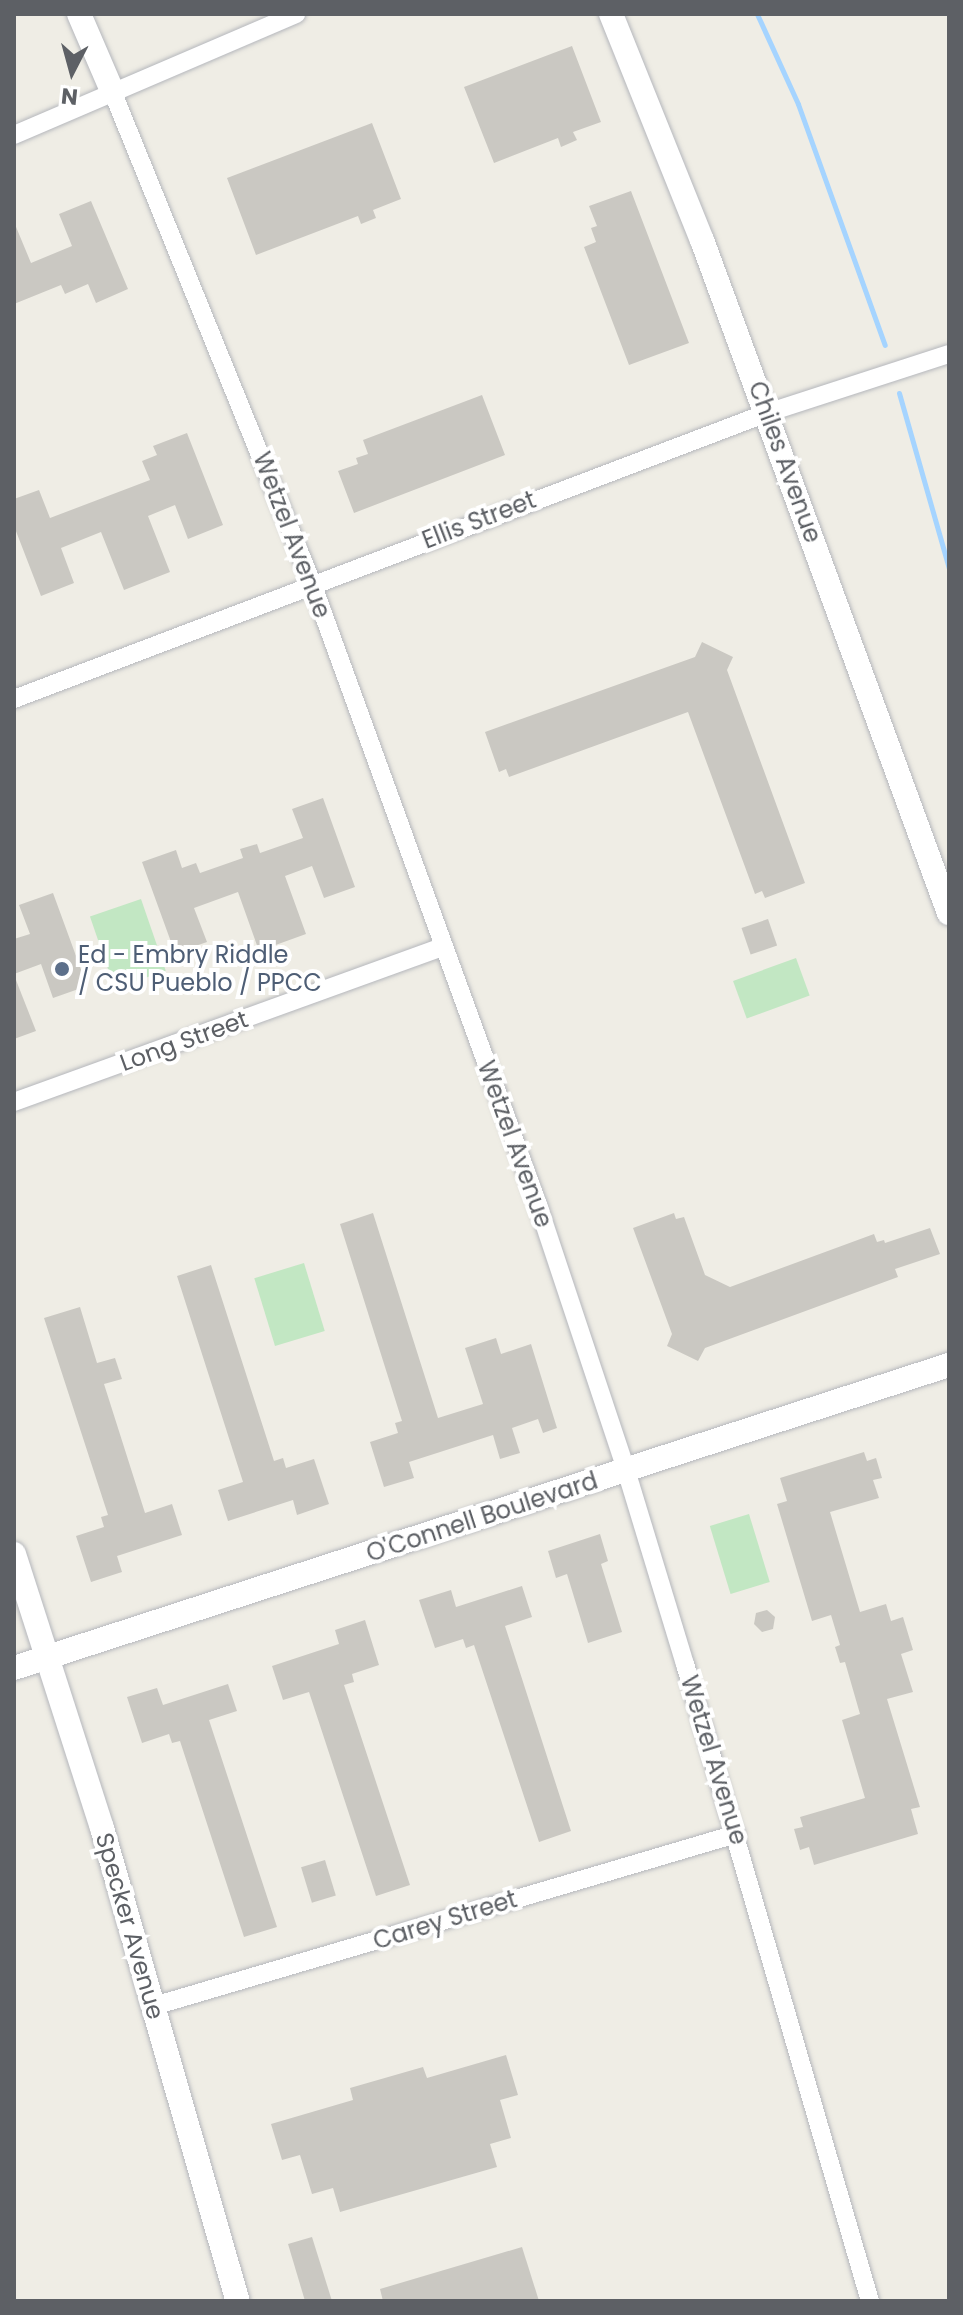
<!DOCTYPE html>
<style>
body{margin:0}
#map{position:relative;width:963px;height:2315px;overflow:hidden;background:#efede5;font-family:Poppins,sans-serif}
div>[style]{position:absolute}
.green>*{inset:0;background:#c2e7c3;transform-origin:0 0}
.stream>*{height:5px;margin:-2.5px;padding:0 2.5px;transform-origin:2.5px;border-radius:2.5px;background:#a5d4ff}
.building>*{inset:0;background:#cac8c2;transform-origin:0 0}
.roads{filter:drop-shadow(0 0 2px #b5b7bc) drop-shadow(0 0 2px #b5b7bc)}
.street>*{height:18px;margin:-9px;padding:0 9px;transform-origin:9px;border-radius:9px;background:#fff}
.secondary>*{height:24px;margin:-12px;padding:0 12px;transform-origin:12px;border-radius:12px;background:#fff}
.dots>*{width:22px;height:22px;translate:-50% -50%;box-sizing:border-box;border:4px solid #fff;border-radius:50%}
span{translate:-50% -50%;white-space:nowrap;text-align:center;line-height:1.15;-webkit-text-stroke:8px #fff;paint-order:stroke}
.street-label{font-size:24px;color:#5d6065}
.service-label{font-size:24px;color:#4e5e75}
.left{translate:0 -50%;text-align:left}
.frame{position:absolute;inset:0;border:16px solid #5d6065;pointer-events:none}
.north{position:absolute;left:32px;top:32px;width:80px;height:80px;-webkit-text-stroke:6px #fff;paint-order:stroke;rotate:186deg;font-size:22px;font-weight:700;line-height:32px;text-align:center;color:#5d6065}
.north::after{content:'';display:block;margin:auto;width:28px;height:36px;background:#5d6065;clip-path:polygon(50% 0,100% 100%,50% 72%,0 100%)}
</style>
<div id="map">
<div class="green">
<i style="left:141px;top:899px;width:76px;height:54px;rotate:71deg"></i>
<i style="left:796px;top:958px;width:40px;height:67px;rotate:70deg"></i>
<i style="left:304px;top:1263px;width:71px;height:52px;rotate:73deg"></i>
<i style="left:749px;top:1514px;width:71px;height:41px;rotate:73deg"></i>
</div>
<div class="stream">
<i style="left:757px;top:14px;width:99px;rotate:65.5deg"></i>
<i style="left:798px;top:104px;width:256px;rotate:70.2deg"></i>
<i style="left:899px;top:393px;width:183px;rotate:74.1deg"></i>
</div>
<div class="building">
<i style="clip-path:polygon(572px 46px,601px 122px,573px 132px,577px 140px,561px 147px,558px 138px,494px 163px,464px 87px)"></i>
<i style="clip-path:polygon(372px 123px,401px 199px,373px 210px,376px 218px,361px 224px,358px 216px,256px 255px,227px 178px)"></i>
<i style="clip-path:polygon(631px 191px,689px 343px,629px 365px,584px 247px,596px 242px,591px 228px,597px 226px,589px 206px)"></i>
<i style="clip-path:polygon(91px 201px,128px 289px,96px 303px,88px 284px,65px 294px,61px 285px,14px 304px,14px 222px,31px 263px,72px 246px,59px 214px)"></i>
<i style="clip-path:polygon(482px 395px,505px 455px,354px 513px,338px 471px,358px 464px,356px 458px,368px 454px,363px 440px)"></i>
<i style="clip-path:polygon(187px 433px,223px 525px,188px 539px,175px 505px,148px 516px,170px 572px,124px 590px,101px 532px,61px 548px,74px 583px,41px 596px,14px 526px,14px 499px,39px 490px,50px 518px,150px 480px,142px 461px,157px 455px,153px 446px)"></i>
<i style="clip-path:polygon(702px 642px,733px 657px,727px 670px,805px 883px,765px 898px,762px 891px,755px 894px,688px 712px,509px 777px,506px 769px,499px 772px,485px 732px,695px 657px)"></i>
<i style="clip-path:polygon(323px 798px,355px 887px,324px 898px,312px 866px,285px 876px,306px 934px,259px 951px,238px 892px,194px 908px,207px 942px,175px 953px,142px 862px,176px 850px,182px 868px,196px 863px,200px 873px,243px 858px,240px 849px,257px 844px,260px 853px,303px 838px,292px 809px)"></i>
<i style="clip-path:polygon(53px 893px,87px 986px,53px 998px,41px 964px,14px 974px,14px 939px,30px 934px,19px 905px)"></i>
<i style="left:768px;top:919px;width:28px;height:28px;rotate:71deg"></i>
<i style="clip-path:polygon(14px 975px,36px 1031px,14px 1039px)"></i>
<i style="clip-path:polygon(373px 1213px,438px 1418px,483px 1404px,465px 1348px,496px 1338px,501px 1354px,531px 1344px,557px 1428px,543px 1433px,538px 1419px,512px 1428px,520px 1453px,500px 1459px,493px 1435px,409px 1462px,414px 1478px,384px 1487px,370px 1442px,398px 1433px,395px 1423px,402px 1421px,340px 1224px)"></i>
<i style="clip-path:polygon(674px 1213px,676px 1219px,684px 1217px,705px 1275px,730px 1287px,874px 1234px,877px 1242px,884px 1240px,885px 1243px,930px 1228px,940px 1254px,895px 1269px,898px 1277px,705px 1348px,698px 1361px,667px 1346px,672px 1334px,633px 1228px)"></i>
<i style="clip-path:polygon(211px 1265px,274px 1461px,283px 1458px,286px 1468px,314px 1459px,329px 1504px,297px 1515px,293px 1500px,228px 1521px,218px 1490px,243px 1482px,177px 1276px)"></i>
<i style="clip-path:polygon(80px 1307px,97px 1363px,115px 1358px,122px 1379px,104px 1384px,145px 1513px,172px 1504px,182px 1535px,117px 1556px,122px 1572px,91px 1582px,76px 1536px,104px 1527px,101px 1517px,108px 1515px,44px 1318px)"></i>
<i style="clip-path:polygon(864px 1452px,867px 1461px,876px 1458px,882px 1478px,873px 1480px,879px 1498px,830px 1512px,860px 1612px,886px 1604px,891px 1621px,903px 1617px,913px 1650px,901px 1654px,913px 1692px,887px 1699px,920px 1807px,911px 1809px,918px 1834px,814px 1865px,809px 1847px,800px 1850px,794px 1829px,803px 1827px,800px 1817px,865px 1798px,842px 1720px,860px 1714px,845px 1662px,840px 1663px,835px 1647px,840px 1645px,831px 1615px,812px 1621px,777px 1504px,787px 1501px,780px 1478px)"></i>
<i style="clip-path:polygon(600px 1534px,608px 1561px,601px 1564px,622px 1632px,588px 1643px,567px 1574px,556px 1578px,548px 1551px)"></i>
<i style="clip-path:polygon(522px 1586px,532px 1617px,505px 1626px,571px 1831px,539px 1842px,474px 1645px,466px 1648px,463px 1639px,435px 1648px,419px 1600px,451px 1590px,456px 1607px)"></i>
<i style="clip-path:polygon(767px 1610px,775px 1617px,773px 1629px,762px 1632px,754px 1624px,756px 1613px)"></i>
<i style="clip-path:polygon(365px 1620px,379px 1665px,352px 1674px,354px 1682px,344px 1685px,410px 1885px,376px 1896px,309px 1692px,283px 1700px,272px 1666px,339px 1644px,335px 1630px)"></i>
<i style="clip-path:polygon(228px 1684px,237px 1711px,209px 1720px,277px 1927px,244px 1937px,180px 1741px,172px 1743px,169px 1734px,142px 1743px,127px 1697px,157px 1688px,163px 1705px)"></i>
<i style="left:325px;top:1860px;width:37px;height:25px;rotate:73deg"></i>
<i style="clip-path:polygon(506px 2055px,518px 2095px,500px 2100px,511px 2138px,490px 2144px,497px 2167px,340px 2212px,333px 2188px,312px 2194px,300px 2155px,282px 2160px,271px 2124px,353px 2100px,350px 2088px,423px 2067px,427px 2078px)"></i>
<i style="clip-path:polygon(312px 2237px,332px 2301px,305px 2301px,288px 2244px)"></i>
<i style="clip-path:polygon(522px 2247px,539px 2301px,383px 2301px,380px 2289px)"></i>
</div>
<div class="roads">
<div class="street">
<i style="left:113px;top:93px;width:529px;rotate:67.9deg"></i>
<i style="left:312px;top:583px;width:662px;rotate:70.03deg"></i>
<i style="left:538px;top:1205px;width:279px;rotate:71.6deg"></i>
<i style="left:626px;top:1470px;width:203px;rotate:73.1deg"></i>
<i style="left:685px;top:1664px;width:663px;rotate:73.81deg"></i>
<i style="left:14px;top:135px;width:307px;rotate:-23.2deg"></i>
<i style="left:14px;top:699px;width:805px;rotate:-20.8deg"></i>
<i style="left:767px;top:413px;width:191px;rotate:-18deg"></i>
<i style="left:14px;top:1102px;width:456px;rotate:-19.9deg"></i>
<i style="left:154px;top:2006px;width:607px;rotate:-16.46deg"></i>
</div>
<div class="secondary">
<i style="left:79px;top:14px;width:86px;rotate:66.7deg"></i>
<i style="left:611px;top:14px;width:244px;rotate:68.1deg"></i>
<i style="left:702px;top:240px;width:717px;rotate:69.85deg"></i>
<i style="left:14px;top:1554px;width:288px;rotate:72.2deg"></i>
<i style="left:102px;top:1828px;width:492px;rotate:74deg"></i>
<i style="left:14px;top:1668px;width:983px;rotate:-17.96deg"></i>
</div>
</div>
<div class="dots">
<i style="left:62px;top:969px;background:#5c6f8a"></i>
</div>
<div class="street-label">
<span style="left:785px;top:462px;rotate:70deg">Chiles Avenue</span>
<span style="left:479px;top:520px;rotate:-21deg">Ellis Street</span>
<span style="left:292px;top:535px;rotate:69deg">Wetzel Avenue</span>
<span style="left:184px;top:1041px;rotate:-20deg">Long Street</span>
<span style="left:515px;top:1144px;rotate:70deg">Wetzel Avenue</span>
<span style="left:482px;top:1517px;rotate:-18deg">O'Connell Boulevard</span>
<span style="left:714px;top:1760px;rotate:73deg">Wetzel Avenue</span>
<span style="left:445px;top:1920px;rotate:-17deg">Carey Street</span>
<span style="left:130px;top:1926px;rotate:74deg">Specker Avenue</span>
</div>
<div class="service-label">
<span class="left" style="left:78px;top:969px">Ed - Embry Riddle<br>/ CSU Pueblo / PPCC</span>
</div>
<div class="frame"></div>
<div class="north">N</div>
</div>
